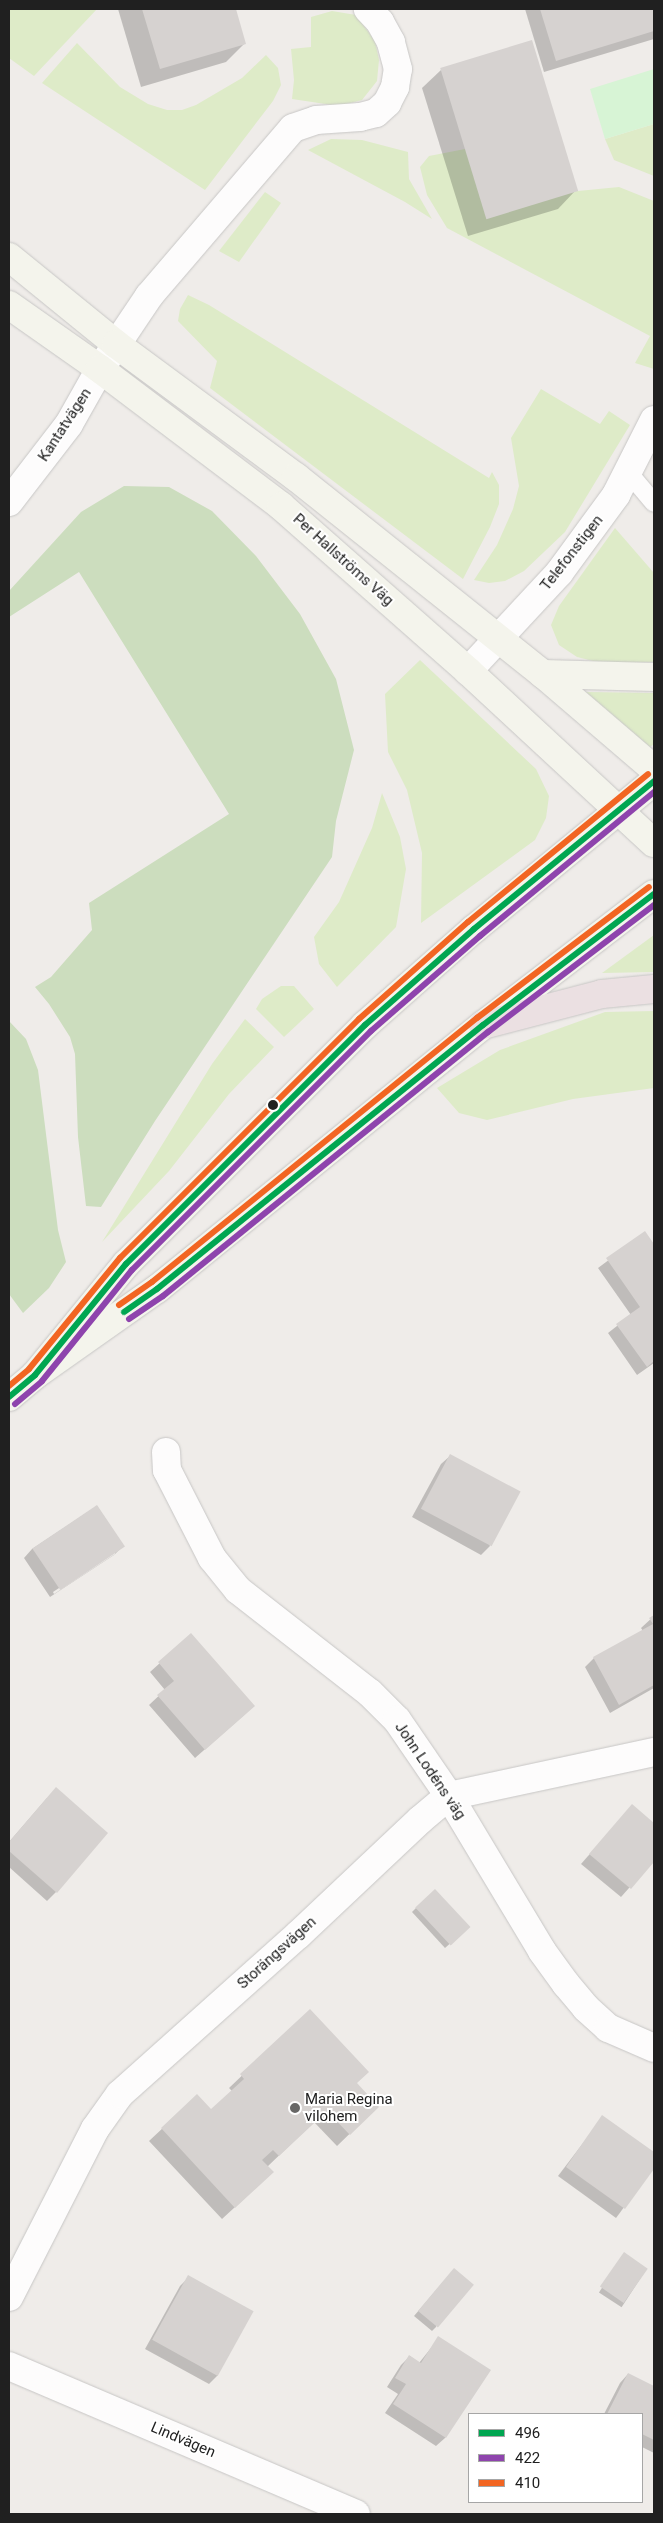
<!DOCTYPE html>
<meta charset="utf-8">
<style>
body{margin:0}
#map{position:relative;width:663px;height:2523px;overflow:hidden;background:#efece9;font-family:Roboto,sans-serif}
div>[style]{position:absolute}
.grass>*{inset:0;background:#deebc8}
.forest>*{inset:0;background:#ccddbe}
.park>*{inset:0;background:#d7f4d5}
.shadow>*{inset:0;background:#0003;transform-origin:0 0}
.building>*{inset:0;background:#d6d2d0;transform-origin:0 0}
.roads{filter:drop-shadow(0 0 1px #c7c6c5) drop-shadow(0 0 1px #c7c6c5)}
.service>*{height:18px;margin:-9px;padding:0 9px;transform-origin:9px;border-radius:9px;background:#fdfcfc}
.minor>*{height:28px;margin:-14px;padding:0 14px;transform-origin:14px;border-radius:14px;background:#fdfcfc}
.secondary>*{height:28px;margin:-14px;padding:0 14px;transform-origin:14px;border-radius:14px;background:#f4f4ec}
.motorway>*{height:28px;margin:-14px;padding:0 14px;transform-origin:14px;border-radius:14px;background:#ebe0e2}
.bus-1>*{height:6px;margin:-3px;padding:0 3px;transform-origin:3px;border-radius:3px;background:#00a651}
.bus-2>*{height:6px;margin:-3px;padding:0 3px;transform-origin:3px;border-radius:3px;background:#8e44ad}
.bus-3>*{height:6px;margin:-3px;padding:0 3px;transform-origin:3px;border-radius:3px;background:#f26522}
.dots>*{width:14px;height:14px;translate:-50% -50%;box-sizing:border-box;border:2px solid #fff;border-radius:50%}
span{translate:-50% -50%;white-space:nowrap;text-align:center;line-height:1.15;-webkit-text-stroke:4px #fff;paint-order:stroke}
.street-label{font-size:15px;color:#202020}
.poi-label{font-size:15px;color:#202020}
.left{translate:0 -50%;text-align:left}
.frame{position:absolute;inset:0;border:10px solid #202020;pointer-events:none}
.legend{position:absolute;left:468px;top:2413px;width:175px;height:90px;box-sizing:border-box;background:#fff;border:1px solid #a6a6a6;margin:0;padding:6px 9px;list-style:none;font-size:15px;color:#202020}
.legend li{display:flex;align-items:center;gap:10px;height:25px}
.legend b{width:25px;border:1px solid #a6a6a6}
</style>
<div id="map">
<div class="grass">
<i style="clip-path:polygon(9px 9px,97px 9px,34px 76px,9px 58px)"></i>
<i style="clip-path:polygon(332px 11px,356px 15px,375px 41px,379px 60px,377px 81px,362px 100px,339px 106px,292px 99px,294px 80px,291px 49px,311px 47px,311px 17px)"></i>
<i style="clip-path:polygon(77px 43px,120px 87px,148px 104px,167px 110px,182px 110px,196px 105px,242px 78px,266px 55px,278px 68px,281px 85px,273px 101px,205px 190px,42px 83px)"></i>
<i style="clip-path:polygon(654px 124px,654px 176px,614px 160px,605px 139px)"></i>
<i style="clip-path:polygon(331px 139px,362px 140px,408px 152px,409px 179px,432px 219px,405px 202px,308px 150px)"></i>
<i style="clip-path:polygon(465px 149px,578px 191px,619px 187px,654px 201px,654px 369px,635px 363px,650px 336px,447px 228px,427px 195px,420px 167px,429px 156px)"></i>
<i style="clip-path:polygon(265px 192px,281px 203px,239px 262px,219px 251px)"></i>
<i style="clip-path:polygon(188px 295px,209px 305px,489px 478px,492px 472px,499px 485px,499px 504px,490px 527px,463px 579px,210px 388px,217px 361px,178px 321px,180px 309px)"></i>
<i style="clip-path:polygon(541px 389px,600px 424px,609px 411px,630px 425px,565px 532px,524px 571px,505px 581px,489px 583px,474px 580px,497px 545px,513px 509px,519px 486px,511px 438px)"></i>
<i style="clip-path:polygon(615px 528px,654px 573px,654px 662px,605px 664px,577px 657px,559px 645px,551px 625px,559px 606px)"></i>
<i style="clip-path:polygon(420px 660px,536px 769px,549px 796px,546px 818px,535px 840px,421px 923px,422px 853px,407px 790px,388px 752px,385px 694px)"></i>
<i style="clip-path:polygon(586px 692px,654px 693px,654px 744px,650px 747px)"></i>
<i style="clip-path:polygon(382px 793px,400px 837px,406px 869px,396px 927px,337px 987px,319px 964px,314px 937px,339px 902px,372px 828px)"></i>
<i style="clip-path:polygon(654px 935px,654px 972px,602px 973px)"></i>
<i style="clip-path:polygon(281px 986px,294px 986px,314px 1009px,284px 1037px,256px 1009px,262px 999px)"></i>
<i style="clip-path:polygon(654px 1011px,654px 1088px,573px 1099px,487px 1120px,459px 1113px,437px 1088px,500px 1050px,605px 1012px)"></i>
<i style="clip-path:polygon(245px 1019px,274px 1047px,229px 1094px,169px 1171px,102px 1242px,212px 1064px)"></i>
</div>
<div class="forest">
<i style="clip-path:polygon(124px 486px,169px 487px,212px 511px,256px 556px,300px 614px,336px 679px,354px 750px,336px 821px,332px 857px,155px 1121px,101px 1207px,86px 1206px,78px 1137px,75px 1054px,70px 1037px,49px 1004px,35px 987px,51px 977px,92px 930px,89px 903px,229px 814px,79px 572px,9px 617px,9px 591px,81px 512px)"></i>
<i style="clip-path:polygon(9px 1021px,26px 1039px,38px 1070px,58px 1230px,66px 1262px,49px 1288px,23px 1313px,9px 1294px)"></i>
</div>
<div class="park">
<i style="clip-path:polygon(654px 69px,654px 124px,605px 139px,590px 89px)"></i>
</div>
<div class="shadow">
<i style="clip-path:polygon(118px 9px,234px 9px,245px 43px,226px 62px,141px 87px)"></i>
<i style="clip-path:polygon(525px 9px,654px 9px,654px 39px,544px 72px)"></i>
<i style="clip-path:polygon(441px 70px,576px 190px,558px 209px,468px 236px,422px 88px)"></i>
<i style="clip-path:polygon(645px 1233px,654px 1246px,654px 1363px,637px 1375px,608px 1333px,631px 1315px,598px 1268px)"></i>
<i style="clip-path:polygon(450px 1456px,490px 1546px,481px 1555px,412px 1517px,441px 1464px)"></i>
<i style="clip-path:polygon(evenodd,97px 1506px,123px 1546px,114px 1555px,50px 1597px,24px 1558px,32px 1549px,97px 1506px,115px 1551px,115px 1554px,54px 1594px,53px 1592px,115px 1551px)"></i>
<i style="clip-path:polygon(654px 1616px,654px 1688px,610px 1713px,585px 1667px,594px 1658px,643px 1631px,641px 1628px)"></i>
<i style="clip-path:polygon(191px 1635px,244px 1715px,195px 1758px,149px 1705px,165px 1690px,150px 1672px)"></i>
<i style="clip-path:polygon(47px 1798px,56px 1892px,47px 1901px,9px 1867px,9px 1842px)"></i>
<i style="clip-path:polygon(632px 1806px,654px 1825px,654px 1860px,621px 1897px,581px 1864px)"></i>
<i style="clip-path:polygon(416px 1908px,464px 1931px,445px 1948px,412px 1912px)"></i>
<i style="clip-path:polygon(310px 2011px,355px 2084px,365px 2119px,337px 2146px,314px 2122px,267px 2167px,260px 2184px,222px 2219px,149px 2141px,197px 2096px,211px 2111px,232px 2091px,229px 2088px)"></i>
<i style="clip-path:polygon(603px 2117px,654px 2154px,654px 2167px,616px 2218px,558px 2176px)"></i>
<i style="left:624px;top:2254px;width:27px;height:46px;rotate:33deg"></i>
<i style="clip-path:polygon(450px 2274px,436px 2327px,432px 2331px,414px 2316px)"></i>
<i style="clip-path:polygon(189px 2277px,218px 2375px,209px 2384px,145px 2349px,180px 2286px)"></i>
<i style="clip-path:polygon(439px 2338px,489px 2371px,445px 2438px,436px 2446px,385px 2413px,398px 2394px,387px 2387px,401px 2365px,410px 2356px,419px 2363px)"></i>
<i style="clip-path:polygon(628px 2374px,654px 2387px,654px 2453px,642px 2447px,642px 2414px,604px 2414px,620px 2383px)"></i>
</div>
<div class="building">
<i style="clip-path:polygon(142px 9px,236px 9px,246px 44px,160px 69px)"></i>
<i style="clip-path:polygon(540px 9px,654px 9px,654px 31px,556px 61px)"></i>
<i style="left:532px;top:40px;width:158px;height:96px;rotate:73deg"></i>
<i style="clip-path:polygon(645px 1231px,654px 1244px,654px 1361px,647px 1367px,616px 1324px,640px 1307px,606px 1258px)"></i>
<i style="left:450px;top:1454px;width:80px;height:62px;rotate:28deg"></i>
<i style="left:97px;top:1505px;width:50px;height:78px;rotate:56deg"></i>
<i style="clip-path:polygon(654px 1615px,654px 1685px,619px 1705px,593px 1657px,653px 1624px,649px 1618px)"></i>
<i style="clip-path:polygon(191px 1633px,255px 1706px,205px 1750px,157px 1695px,174px 1681px,158px 1662px)"></i>
<i style="clip-path:polygon(56px 1787px,108px 1833px,57px 1893px,9px 1851px,9px 1842px)"></i>
<i style="clip-path:polygon(632px 1804px,654px 1823px,654px 1862px,631px 1889px,589px 1854px)"></i>
<i style="left:435px;top:1889px;width:52px;height:27px;rotate:47deg"></i>
<i style="clip-path:polygon(310px 2009px,369px 2072px,357px 2083px,379px 2107px,350px 2135px,327px 2111px,279px 2156px,273px 2150px,262px 2160px,274px 2172px,235px 2208px,161px 2128px,197px 2094px,211px 2109px,244px 2079px,240px 2074px)"></i>
<i style="clip-path:polygon(602px 2115px,654px 2152px,654px 2169px,625px 2209px,566px 2167px)"></i>
<i style="left:624px;top:2252px;width:29px;height:42px;rotate:35deg"></i>
<i style="left:454px;top:2268px;width:26px;height:56px;rotate:40deg"></i>
<i style="left:188px;top:2275px;width:75px;height:74px;rotate:29deg"></i>
<i style="clip-path:polygon(438px 2336px,491px 2370px,446px 2438px,393px 2404px,406px 2384px,395px 2378px,409px 2355px,421px 2363px)"></i>
<i style="clip-path:polygon(628px 2373px,654px 2386px,654px 2440px,642px 2434px,642px 2414px,607px 2414px)"></i>
</div>
<div class="roads">
<div class="service">
<i style="left:628px;top:472px;width:40px;rotate:50deg"></i>
</div>
<div class="minor">
<i style="left:9px;top:502px;width:98px;rotate:-52.4deg"></i>
<i style="left:69px;top:424px;width:63px;rotate:-60.6deg"></i>
<i style="left:100px;top:369px;width:88px;rotate:-56.1deg"></i>
<i style="left:149px;top:296px;width:221px;rotate:-49.4deg"></i>
<i style="left:293px;top:128px;width:24px;rotate:-19deg"></i>
<i style="left:316px;top:120px;width:44px;rotate:-3.9deg"></i>
<i style="left:360px;top:117px;width:16px;rotate:-14deg"></i>
<i style="left:376px;top:113px;width:15px;rotate:-42deg"></i>
<i style="left:387px;top:103px;width:18px;rotate:-63deg"></i>
<i style="left:395px;top:87px;width:18px;rotate:-81deg"></i>
<i style="left:398px;top:69px;width:28px;rotate:-105deg"></i>
<i style="left:391px;top:42px;width:23px;rotate:-119deg"></i>
<i style="left:380px;top:22px;width:18px;rotate:-133deg"></i>
<i style="left:468px;top:671px;width:134px;rotate:-47.1deg"></i>
<i style="left:559px;top:573px;width:97px;rotate:-53.8deg"></i>
<i style="left:616px;top:495px;width:84px;rotate:-63.1deg"></i>
<i style="left:166px;top:1452px;width:18px;rotate:87deg"></i>
<i style="left:167px;top:1470px;width:99px;rotate:62.9deg"></i>
<i style="left:212px;top:1558px;width:41px;rotate:50.9deg"></i>
<i style="left:238px;top:1590px;width:167px;rotate:38deg"></i>
<i style="left:370px;top:1693px;width:38px;rotate:45deg"></i>
<i style="left:397px;top:1720px;width:92px;rotate:55.6deg"></i>
<i style="left:449px;top:1796px;width:181px;rotate:59deg"></i>
<i style="left:542px;top:1951px;width:41px;rotate:54deg"></i>
<i style="left:566px;top:1984px;width:31px;rotate:50deg"></i>
<i style="left:586px;top:2008px;width:30px;rotate:42deg"></i>
<i style="left:608px;top:2028px;width:50px;rotate:23.5deg"></i>
<i style="left:9px;top:2297px;width:189px;rotate:-62.9deg"></i>
<i style="left:95px;top:2129px;width:43px;rotate:-54.5deg"></i>
<i style="left:120px;top:2094px;width:239px;rotate:-41.8deg"></i>
<i style="left:298px;top:1935px;width:168px;rotate:-43.3deg"></i>
<i style="left:420px;top:1820px;width:38px;rotate:-40deg"></i>
<i style="left:449px;top:1796px;width:210px;rotate:-12.1deg"></i>
<i style="left:9px;top:2366px;width:377px;rotate:23.1deg"></i>
</div>
<div class="secondary">
<i style="left:9px;top:257px;width:138px;rotate:39.1deg"></i>
<i style="left:116px;top:344px;width:224px;rotate:36.5deg"></i>
<i style="left:296px;top:477px;width:316px;rotate:38.6deg"></i>
<i style="left:543px;top:674px;width:146px;rotate:40.6deg"></i>
<i style="left:9px;top:305px;width:111px;rotate:35.1deg"></i>
<i style="left:100px;top:369px;width:227px;rotate:37.1deg"></i>
<i style="left:281px;top:506px;width:249px;rotate:41.4deg"></i>
<i style="left:468px;top:671px;width:253px;rotate:42.8deg"></i>
<i style="left:543px;top:674px;width:111px;rotate:1.5deg"></i>
<i style="left:35px;top:1375px;width:144px;rotate:-50.7deg"></i>
<i style="left:126px;top:1264px;width:338px;rotate:-45deg"></i>
<i style="left:365px;top:1025px;width:145px;rotate:-41.4deg"></i>
<i style="left:474px;top:929px;width:233px;rotate:-39.4deg"></i>
<i style="left:9px;top:1397px;width:34px;rotate:-40deg"></i>
<i style="left:35px;top:1375px;width:149px;rotate:-35.2deg"></i>
<i style="left:157px;top:1289px;width:419px;rotate:-39deg"></i>
<i style="left:483px;top:1025px;width:215px;rotate:-37.5deg"></i>
</div>
<div class="motorway">
<i style="left:483px;top:1025px;width:123px;rotate:-14.6deg"></i>
<i style="left:602px;top:994px;width:52px;rotate:-5.5deg"></i>
</div>
</div>
<div class="bus-1">
<i style="left:124px;top:1312px;width:40px;rotate:-34.9deg"></i>
<i style="left:157px;top:1289px;width:419px;rotate:-39deg"></i>
<i style="left:483px;top:1025px;width:215px;rotate:-37.5deg"></i>
<i style="left:9px;top:1397px;width:34px;rotate:-40deg"></i>
<i style="left:35px;top:1375px;width:144px;rotate:-50.7deg"></i>
<i style="left:126px;top:1264px;width:338px;rotate:-45deg"></i>
<i style="left:365px;top:1025px;width:145px;rotate:-41.4deg"></i>
<i style="left:474px;top:929px;width:233px;rotate:-39.4deg"></i>
</div>
<div class="bus-2">
<i style="left:129px;top:1319px;width:41px;rotate:-34.1deg"></i>
<i style="left:163px;top:1296px;width:419px;rotate:-39.1deg"></i>
<i style="left:488px;top:1032px;width:209px;rotate:-37.4deg"></i>
<i style="left:15px;top:1404px;width:35px;rotate:-40deg"></i>
<i style="left:42px;top:1381px;width:143px;rotate:-51deg"></i>
<i style="left:132px;top:1270px;width:338px;rotate:-45deg"></i>
<i style="left:371px;top:1031px;width:145px;rotate:-41.1deg"></i>
<i style="left:480px;top:936px;width:226px;rotate:-39.6deg"></i>
</div>
<div class="bus-3">
<i style="left:119px;top:1305px;width:40px;rotate:-34.9deg"></i>
<i style="left:152px;top:1282px;width:419px;rotate:-39.1deg"></i>
<i style="left:477px;top:1018px;width:216px;rotate:-37.3deg"></i>
<i style="left:9px;top:1386px;width:26px;rotate:-40deg"></i>
<i style="left:29px;top:1369px;width:144px;rotate:-50.7deg"></i>
<i style="left:120px;top:1258px;width:338px;rotate:-45deg"></i>
<i style="left:359px;top:1019px;width:146px;rotate:-41.7deg"></i>
<i style="left:468px;top:922px;width:233px;rotate:-39.4deg"></i>
</div>
<div class="dots">
<i style="left:273px;top:1105px;background:#202020"></i>
<i style="left:295px;top:2108px;background:#686766"></i>
</div>
<div class="street-label">
<span style="left:65px;top:425px;rotate:-57deg">Kantatvägen</span>
<span style="left:572px;top:553px;rotate:-52deg">Telefonstigen</span>
<span style="left:343px;top:560px;rotate:42deg">Per Hallströms Väg</span>
<span style="left:430px;top:1771px;rotate:56deg">John Lodéns väg</span>
<span style="left:277px;top:1953px;rotate:-42deg">Storängsvägen</span>
<span style="left:183px;top:2440px;rotate:23deg">Lindvägen</span>
</div>
<div class="poi-label">
<span class="left" style="left:305px;top:2108px">Maria Regina<br>vilohem</span>
</div>
<div class="frame"></div>
<ul class="legend">
<li><b style="height:6px;background:#00a651"></b>496</li>
<li><b style="height:6px;background:#8e44ad"></b>422</li>
<li><b style="height:6px;background:#f26522"></b>410</li>
</ul>
</div>
